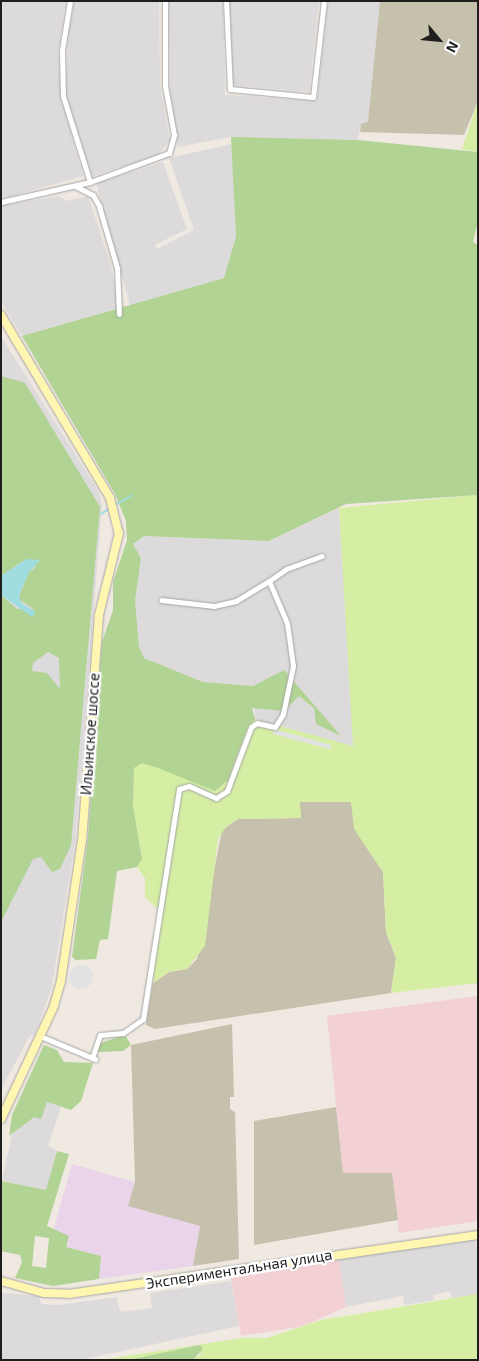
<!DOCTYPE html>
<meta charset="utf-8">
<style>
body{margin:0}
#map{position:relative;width:479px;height:1361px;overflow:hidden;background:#f0e9e2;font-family:"Exo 2",sans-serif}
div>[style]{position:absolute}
.residential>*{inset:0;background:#dcdadb}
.commercial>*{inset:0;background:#f2d0d4}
.industrial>*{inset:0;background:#e9d4e9}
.construction>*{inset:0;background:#c5c1ad}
.grass>*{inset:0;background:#d5eea4}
.forest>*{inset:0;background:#b1d393}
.parking>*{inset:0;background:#e2e2e2}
.round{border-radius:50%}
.water>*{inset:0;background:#9fdde1}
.stream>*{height:2px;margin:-1px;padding:0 1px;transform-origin:1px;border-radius:1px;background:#9fdde1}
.roads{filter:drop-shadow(0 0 1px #a5a5a5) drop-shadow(0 0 1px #a5a5a5)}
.street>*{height:5px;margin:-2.5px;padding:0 2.5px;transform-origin:2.5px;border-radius:2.5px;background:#fff}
.secondary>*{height:8px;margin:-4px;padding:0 4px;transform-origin:4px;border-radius:4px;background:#fff6b1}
span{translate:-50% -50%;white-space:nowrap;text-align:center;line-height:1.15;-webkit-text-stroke:4.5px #fff;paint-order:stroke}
.street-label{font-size:15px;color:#1e1e1e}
.frame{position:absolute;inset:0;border:2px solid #1e1e1e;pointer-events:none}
.north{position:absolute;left:414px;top:15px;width:50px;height:50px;-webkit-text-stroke:4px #fff;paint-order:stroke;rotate:118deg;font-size:14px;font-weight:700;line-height:20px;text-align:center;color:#1e1e1e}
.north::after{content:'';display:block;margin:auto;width:18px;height:22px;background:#1e1e1e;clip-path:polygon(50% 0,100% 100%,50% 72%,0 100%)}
</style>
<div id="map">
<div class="residential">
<i style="clip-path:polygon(1px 1px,66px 1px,58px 53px,61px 98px,83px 176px,1px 199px)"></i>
<i style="clip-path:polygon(75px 1px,159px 1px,160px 86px,170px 141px,157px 156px,92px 176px,66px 96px,68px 33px)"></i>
<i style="clip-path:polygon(169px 1px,223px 1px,225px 95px,317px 101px,328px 1px,380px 1px,368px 123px,361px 124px,358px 140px,231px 137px,178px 147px,170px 88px)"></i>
<i style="clip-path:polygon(229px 1px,319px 1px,309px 92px,233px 85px)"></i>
<i style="clip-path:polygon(232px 144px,236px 236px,224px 278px,130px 305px,96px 183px,163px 162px,187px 229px,155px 245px,157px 249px,194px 230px,169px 158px)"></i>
<i style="clip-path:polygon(58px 196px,66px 201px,88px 196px,111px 265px,118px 308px,22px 336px,1px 302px,1px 206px)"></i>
<i style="clip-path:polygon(1px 336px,99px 492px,102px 506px,75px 843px,52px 986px,35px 1034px,29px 1037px,1px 1090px)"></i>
<i style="clip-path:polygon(339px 508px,354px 747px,255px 719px,253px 686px,203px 682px,144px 658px,139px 647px,135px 601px,141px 558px,133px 544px,136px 540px,144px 536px,269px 541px)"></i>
<i style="clip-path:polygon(47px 1102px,61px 1107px,48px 1146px,57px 1151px,47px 1191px,2px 1181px,12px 1134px)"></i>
<i style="clip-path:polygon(470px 1237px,475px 1239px,478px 1253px,478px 1294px,452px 1298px,450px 1291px,433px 1295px,434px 1300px,404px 1305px,403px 1296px,346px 1307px,339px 1259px)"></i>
<i style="clip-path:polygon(231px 1281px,239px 1326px,80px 1360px,1px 1360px,1px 1293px,39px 1296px,41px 1304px,58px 1305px,117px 1297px,120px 1312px,152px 1308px,150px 1293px)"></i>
</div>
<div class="commercial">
<i style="clip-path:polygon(478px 996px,478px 1221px,399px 1233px,392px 1173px,343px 1174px,327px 1016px)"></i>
<i style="clip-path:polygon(339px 1259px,346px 1307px,303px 1326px,241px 1336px,231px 1278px)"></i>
</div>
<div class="industrial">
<i style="clip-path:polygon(72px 1164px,135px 1182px,129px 1206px,200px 1226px,193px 1266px,99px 1279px,101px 1256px,66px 1247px,53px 1231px)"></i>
</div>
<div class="construction">
<i style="clip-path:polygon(380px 1px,478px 1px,478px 101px,464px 135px,360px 132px,361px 124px,368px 122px)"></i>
<i style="clip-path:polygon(299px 802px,351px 802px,357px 833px,383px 872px,386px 932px,396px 958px,391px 993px,155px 1029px,146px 1025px,153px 983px,169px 972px,187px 969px,197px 959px,222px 830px,238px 819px,301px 818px)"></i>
<i style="clip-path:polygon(232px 1024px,234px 1097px,230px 1097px,230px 1109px,235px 1112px,239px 1259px,193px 1266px,200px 1226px,128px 1206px,135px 1182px,131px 1045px)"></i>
<i style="clip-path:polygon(336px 1107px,343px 1173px,392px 1173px,398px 1220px,254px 1245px,254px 1121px)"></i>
</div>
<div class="grass">
<i style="clip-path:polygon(478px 101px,478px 152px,462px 149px)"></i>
<i style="clip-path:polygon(478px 495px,478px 983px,391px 993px,396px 958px,386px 932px,383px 872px,354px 829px,351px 802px,300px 802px,301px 818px,238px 819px,226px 827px,218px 839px,205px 946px,187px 969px,169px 972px,153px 983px,161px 912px,145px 897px,145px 878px,137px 867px,142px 858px,133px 806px,134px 768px,142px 763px,158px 768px,236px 761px,248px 725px,255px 719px,353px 746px,339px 508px)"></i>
<i style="clip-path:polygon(478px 1294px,478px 1360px,193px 1360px,201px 1354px,200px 1345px,128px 1360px,101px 1360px,241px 1338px,267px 1338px,321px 1320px)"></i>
</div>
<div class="forest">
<i style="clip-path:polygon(231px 137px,358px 140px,478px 152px,478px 221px,473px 242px,478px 245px,478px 495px,346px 504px,269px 541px,144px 536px,133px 544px,141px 558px,135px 601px,139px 647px,144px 658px,203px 682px,253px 686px,284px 670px,341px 736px,316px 724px,314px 708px,299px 696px,284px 711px,252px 708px,255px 719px,248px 726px,228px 780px,215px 791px,158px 768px,142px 763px,134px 768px,133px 806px,142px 859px,137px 867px,117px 871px,108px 939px,100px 940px,96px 959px,76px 960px,72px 957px,88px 837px,102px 642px,113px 610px,113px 582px,127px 540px,126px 521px,115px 494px,22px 336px,224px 278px,236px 236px)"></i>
<i style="clip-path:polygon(evenodd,1px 376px,25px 383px,100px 507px,71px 845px,60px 869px,52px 872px,41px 857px,33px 859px,1px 922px,1px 595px,17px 609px,34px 609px,18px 599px,29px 572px,36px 567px,23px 561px,1px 576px,1px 376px,48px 652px,59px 658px,60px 689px,47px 673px,32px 671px,33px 663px,48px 652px)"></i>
<i style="clip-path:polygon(125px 1035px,131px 1045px,123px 1051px,97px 1052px,97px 1044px)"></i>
<i style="clip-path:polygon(44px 1045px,57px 1050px,64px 1062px,93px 1063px,81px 1101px,71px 1110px,47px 1102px,41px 1119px,34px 1117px,9px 1136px,12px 1115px)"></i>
<i style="clip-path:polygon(evenodd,57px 1151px,69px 1154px,47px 1226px,69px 1236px,66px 1247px,101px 1256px,99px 1279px,53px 1286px,15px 1278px,22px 1262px,20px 1255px,1px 1251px,1px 1181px,46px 1190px,57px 1151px,35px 1236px,49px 1238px,46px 1268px,32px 1266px,35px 1236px)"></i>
<i style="clip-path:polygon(200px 1345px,203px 1349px,193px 1360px,128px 1360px)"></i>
</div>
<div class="parking">
<i style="clip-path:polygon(274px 729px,331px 745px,330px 749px,273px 734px)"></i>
<i class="round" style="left:69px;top:965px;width:24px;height:24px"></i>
</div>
<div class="water">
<i style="clip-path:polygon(27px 559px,40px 560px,29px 572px,19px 595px,21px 603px,36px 612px,32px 617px,1px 595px,1px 576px)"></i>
</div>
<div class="stream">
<i style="left:117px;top:504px;width:17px;rotate:-31deg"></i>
<i style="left:101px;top:514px;width:11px;rotate:-34deg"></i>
</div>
<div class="roads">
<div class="street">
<i style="left:70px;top:1px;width:50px;rotate:99.3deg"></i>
<i style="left:62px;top:50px;width:46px;rotate:88.8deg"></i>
<i style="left:63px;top:96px;width:90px;rotate:72.6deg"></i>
<i style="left:226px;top:1px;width:88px;rotate:87.4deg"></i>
<i style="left:230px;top:89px;width:83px;rotate:5.5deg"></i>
<i style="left:313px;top:97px;width:97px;rotate:-83.5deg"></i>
<i style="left:75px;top:186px;width:20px;rotate:27deg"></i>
<i style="left:93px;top:195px;width:13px;rotate:61deg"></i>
<i style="left:99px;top:206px;width:65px;rotate:73.8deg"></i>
<i style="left:117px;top:268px;width:46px;rotate:87.5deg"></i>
<i style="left:1px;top:202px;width:91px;rotate:-12.7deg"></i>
<i style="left:90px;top:182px;width:84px;rotate:-20.2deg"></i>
<i style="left:169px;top:153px;width:19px;rotate:-74deg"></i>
<i style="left:174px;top:135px;width:50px;rotate:-100.4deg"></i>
<i style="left:165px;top:86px;width:85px;rotate:-90deg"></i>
<i style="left:269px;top:581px;width:21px;rotate:-35deg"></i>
<i style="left:286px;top:569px;width:38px;rotate:-20deg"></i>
<i style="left:40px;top:1036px;width:60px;rotate:22.7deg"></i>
<i style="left:92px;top:1058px;width:24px;rotate:-71deg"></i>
<i style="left:100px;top:1035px;width:23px;rotate:-5deg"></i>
<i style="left:123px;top:1033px;width:24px;rotate:-35deg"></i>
<i style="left:143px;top:1019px;width:233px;rotate:-81.1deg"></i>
<i style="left:179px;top:789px;width:10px;rotate:-17deg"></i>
<i style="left:189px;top:786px;width:30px;rotate:24deg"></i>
<i style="left:216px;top:798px;width:13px;rotate:-32deg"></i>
<i style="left:227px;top:791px;width:68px;rotate:-69.4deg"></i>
<i style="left:251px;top:727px;width:7px;rotate:-34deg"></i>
<i style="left:257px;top:723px;width:18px;rotate:13deg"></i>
<i style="left:275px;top:727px;width:15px;rotate:-58deg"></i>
<i style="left:283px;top:714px;width:49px;rotate:-78.2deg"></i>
<i style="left:293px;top:666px;width:43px;rotate:-97.9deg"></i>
<i style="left:287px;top:623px;width:46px;rotate:-113.2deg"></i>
<i style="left:269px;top:581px;width:39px;rotate:149deg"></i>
<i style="left:236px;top:601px;width:23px;rotate:167deg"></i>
<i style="left:214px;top:606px;width:53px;rotate:-173.5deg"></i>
</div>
<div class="secondary">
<i style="left:1px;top:315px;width:213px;rotate:59.2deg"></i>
<i style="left:110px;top:498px;width:36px;rotate:76deg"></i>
<i style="left:119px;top:533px;width:84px;rotate:103.7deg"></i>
<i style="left:99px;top:615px;width:226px;rotate:94.3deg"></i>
<i style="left:82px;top:840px;width:143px;rotate:98.5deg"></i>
<i style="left:61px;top:981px;width:26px;rotate:106deg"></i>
<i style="left:54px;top:1006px;width:125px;rotate:115.1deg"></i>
<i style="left:1px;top:1281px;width:45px;rotate:15.6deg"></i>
<i style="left:44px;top:1293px;width:25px;rotate:2deg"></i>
<i style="left:69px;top:1294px;width:413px;rotate:-8.2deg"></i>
</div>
</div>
<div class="street-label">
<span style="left:90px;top:734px;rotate:-86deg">Ильинское шоссе</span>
<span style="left:239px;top:1269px;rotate:-9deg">Экспериментальная улица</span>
</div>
<div class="frame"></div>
<div class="north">N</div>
</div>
